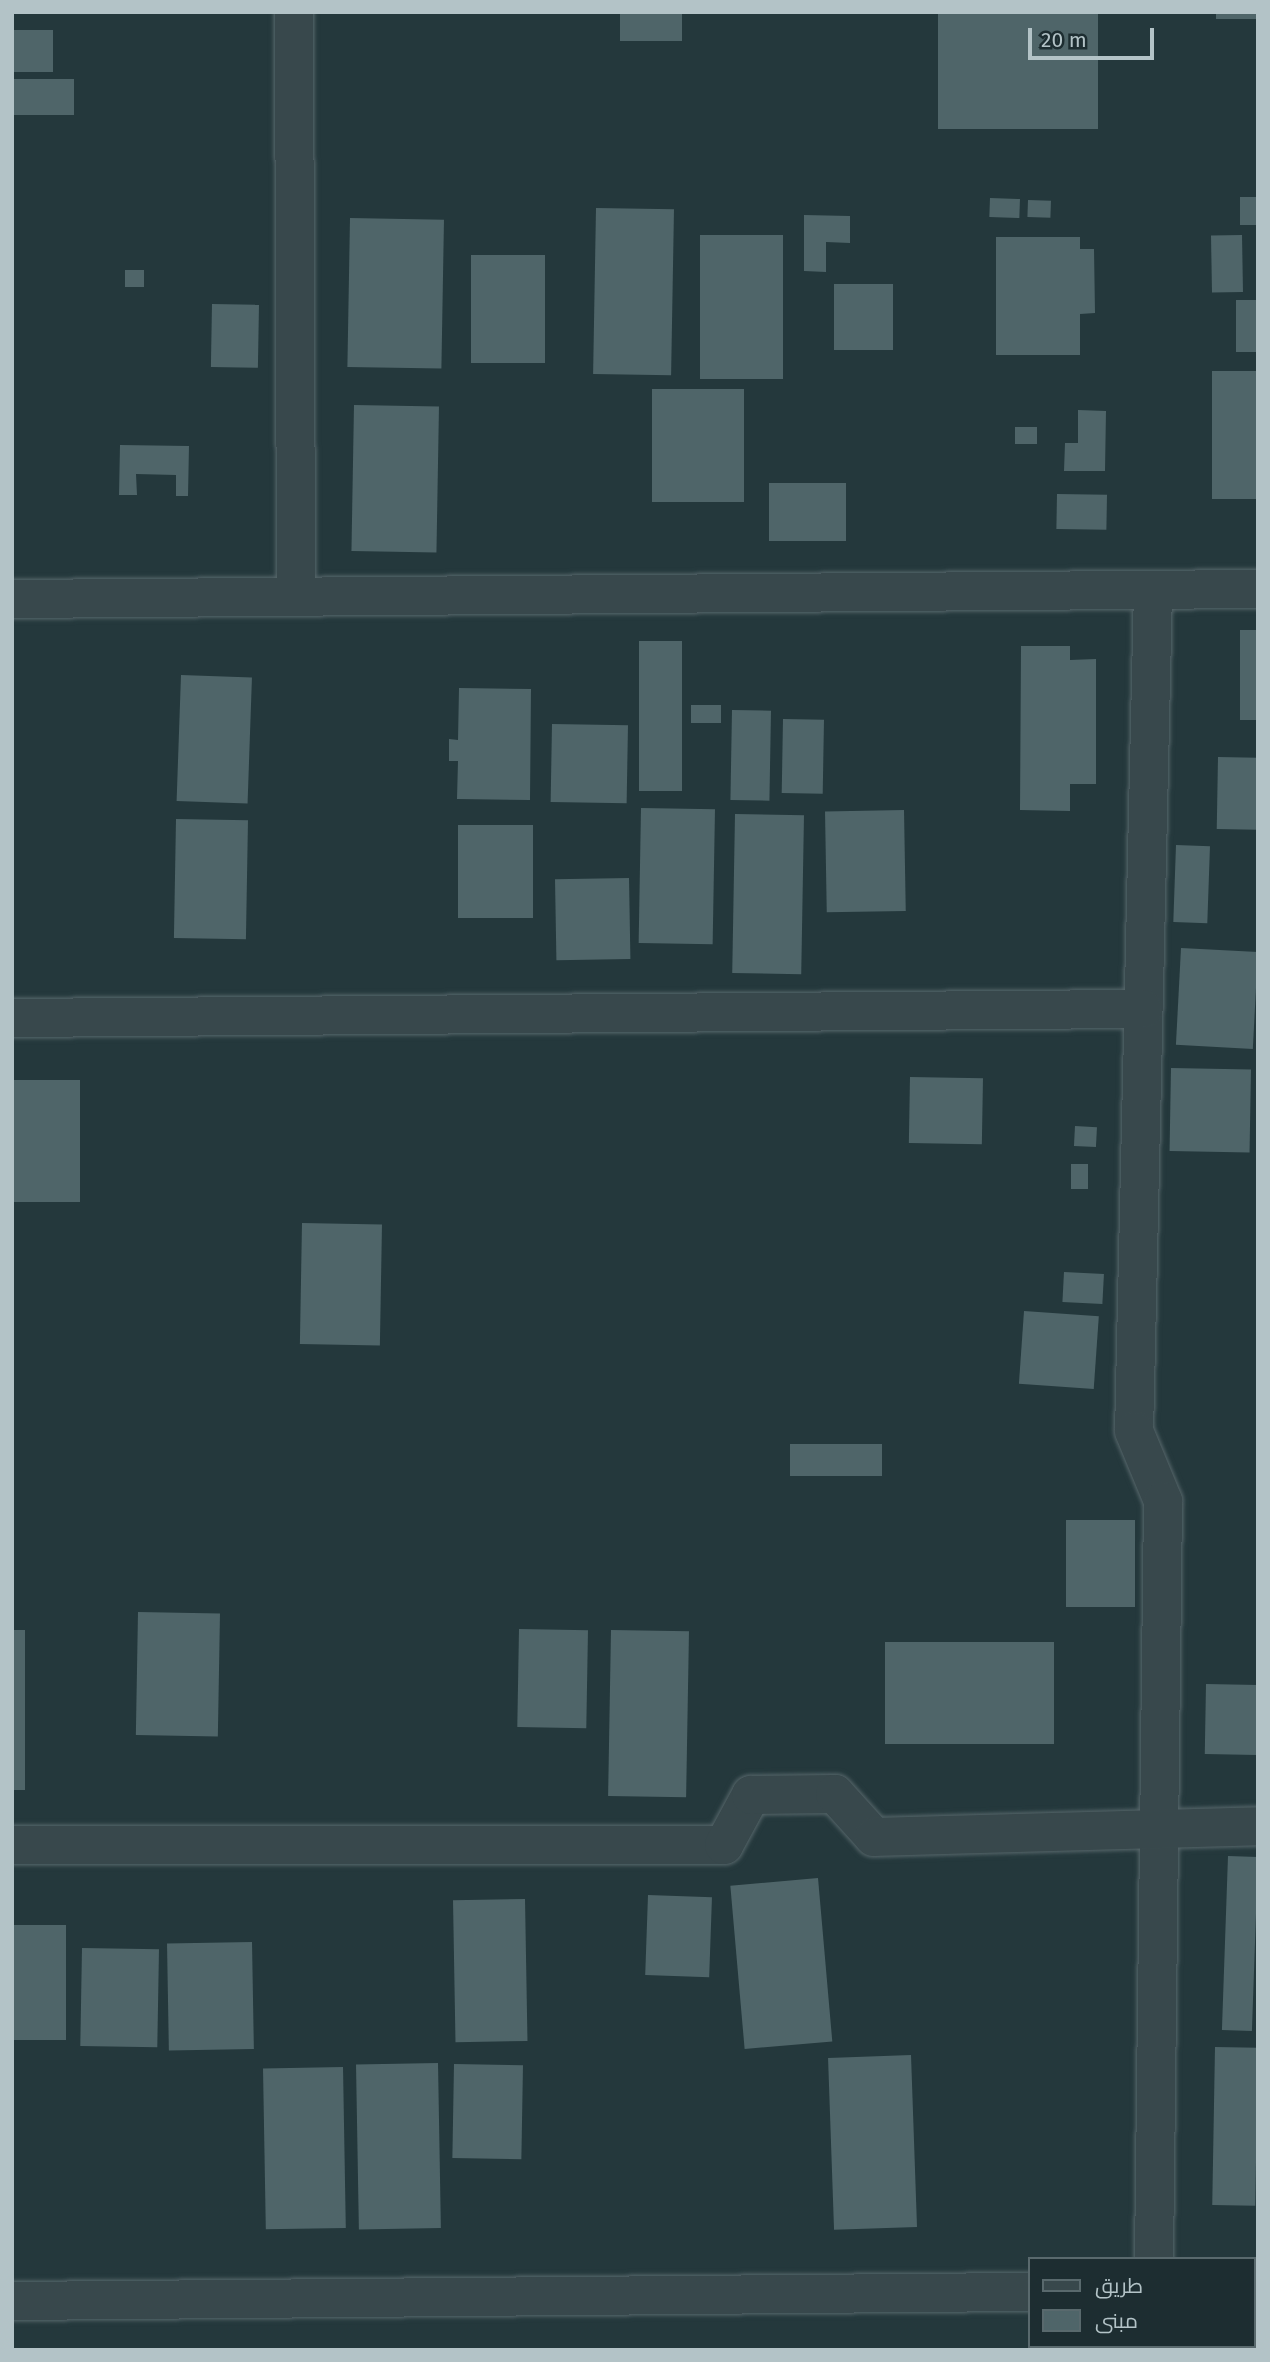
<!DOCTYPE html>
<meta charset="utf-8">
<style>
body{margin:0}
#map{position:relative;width:1270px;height:2362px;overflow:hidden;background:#24383c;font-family:"Fira Sans",Cairo,sans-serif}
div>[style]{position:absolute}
.building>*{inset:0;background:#4f6569;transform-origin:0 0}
.roads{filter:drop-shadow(0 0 2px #56666a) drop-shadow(0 0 2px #56666a)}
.minor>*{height:38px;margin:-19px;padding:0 19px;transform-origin:19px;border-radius:19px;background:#38484c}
span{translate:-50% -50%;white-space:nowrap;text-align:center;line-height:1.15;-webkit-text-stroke:6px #1d2d31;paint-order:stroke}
.frame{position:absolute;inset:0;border:14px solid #b3c3c7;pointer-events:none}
.legend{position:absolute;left:1028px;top:2257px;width:228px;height:91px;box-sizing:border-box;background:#1d2d31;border:2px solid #59696d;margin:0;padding:9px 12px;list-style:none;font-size:21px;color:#b3c3c7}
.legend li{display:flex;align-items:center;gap:14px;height:35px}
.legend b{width:35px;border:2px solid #59696d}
.scale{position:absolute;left:1028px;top:28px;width:126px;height:32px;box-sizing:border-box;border:4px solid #b3c3c7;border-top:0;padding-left:9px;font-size:21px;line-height:24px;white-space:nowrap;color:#b3c3c7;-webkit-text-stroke:5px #1d2d31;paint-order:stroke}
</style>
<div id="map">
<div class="building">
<i style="left:620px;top:12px;width:62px;height:29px"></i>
<i style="left:938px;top:12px;width:160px;height:117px"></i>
<i style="left:1216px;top:12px;width:42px;height:7px"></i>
<i style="left:12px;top:30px;width:41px;height:42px"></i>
<i style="left:74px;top:79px;width:36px;height:62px;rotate:90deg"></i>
<i style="left:1240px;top:197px;width:18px;height:28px"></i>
<i style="left:990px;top:198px;width:30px;height:19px;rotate:2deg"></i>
<i style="left:1028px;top:200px;width:23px;height:17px;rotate:2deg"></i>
<i style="left:596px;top:208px;width:78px;height:166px;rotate:1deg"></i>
<i style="clip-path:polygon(804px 215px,850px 216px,850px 243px,826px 242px,826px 272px,804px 271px)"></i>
<i style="left:350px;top:218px;width:94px;height:149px;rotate:1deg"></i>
<i style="left:700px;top:235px;width:83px;height:144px"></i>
<i style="left:1242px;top:235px;width:57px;height:31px;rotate:89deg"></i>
<i style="clip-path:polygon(996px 237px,1080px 237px,1080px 249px,1094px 249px,1095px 313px,1080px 314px,1080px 355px,996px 355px)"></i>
<i style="left:471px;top:255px;width:74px;height:108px"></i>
<i style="left:125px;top:270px;width:19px;height:17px"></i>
<i style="left:834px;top:284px;width:59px;height:66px"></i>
<i style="left:1236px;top:300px;width:22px;height:52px"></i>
<i style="left:212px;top:304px;width:47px;height:63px;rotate:1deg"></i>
<i style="left:1258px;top:371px;width:128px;height:46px;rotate:90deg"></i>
<i style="left:652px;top:389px;width:92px;height:113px"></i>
<i style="left:354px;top:405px;width:85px;height:146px;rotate:1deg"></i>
<i style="clip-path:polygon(1078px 410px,1106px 411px,1105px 471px,1064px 471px,1065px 443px,1078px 443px)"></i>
<i style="left:1015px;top:427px;width:22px;height:17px"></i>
<i style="clip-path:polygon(120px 445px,189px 446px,188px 496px,176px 496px,176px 475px,136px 474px,137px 495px,119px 495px)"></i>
<i style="left:769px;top:483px;width:77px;height:58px"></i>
<i style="left:1057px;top:494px;width:50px;height:35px;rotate:1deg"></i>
<i style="left:1240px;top:630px;width:18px;height:90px"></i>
<i style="left:639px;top:641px;width:43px;height:150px"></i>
<i style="clip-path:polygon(1021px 646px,1070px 646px,1070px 660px,1096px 659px,1096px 784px,1070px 784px,1070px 811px,1020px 810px)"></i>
<i style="left:181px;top:675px;width:71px;height:126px;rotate:2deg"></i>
<i style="clip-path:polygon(459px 688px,531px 689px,530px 800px,457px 799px,458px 761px,449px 761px,449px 739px,458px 740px)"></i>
<i style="left:691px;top:705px;width:30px;height:18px"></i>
<i style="left:732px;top:710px;width:39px;height:90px;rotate:1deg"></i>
<i style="left:783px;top:719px;width:41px;height:74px;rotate:1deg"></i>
<i style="left:552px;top:724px;width:76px;height:78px;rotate:1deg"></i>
<i style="left:1218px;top:757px;width:40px;height:72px;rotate:1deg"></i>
<i style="left:641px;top:808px;width:74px;height:135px;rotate:1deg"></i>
<i style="left:904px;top:810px;width:101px;height:79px;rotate:89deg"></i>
<i style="left:735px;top:814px;width:69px;height:159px;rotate:1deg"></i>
<i style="left:176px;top:819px;width:72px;height:119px;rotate:1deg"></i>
<i style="left:458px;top:825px;width:75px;height:93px"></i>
<i style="left:1176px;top:845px;width:34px;height:77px;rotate:2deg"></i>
<i style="left:629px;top:878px;width:81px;height:74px;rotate:89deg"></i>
<i style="left:1181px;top:948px;width:77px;height:97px;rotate:3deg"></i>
<i style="left:1171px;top:1068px;width:80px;height:83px;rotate:1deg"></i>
<i style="left:910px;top:1077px;width:73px;height:66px;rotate:1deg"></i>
<i style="left:80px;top:1080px;width:122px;height:68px;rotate:90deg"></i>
<i style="left:1075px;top:1126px;width:22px;height:20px;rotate:3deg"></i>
<i style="left:1088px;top:1164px;width:25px;height:17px;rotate:90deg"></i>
<i style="left:302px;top:1223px;width:80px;height:121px;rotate:1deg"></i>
<i style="left:1064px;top:1272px;width:40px;height:30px;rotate:3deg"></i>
<i style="left:1024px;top:1311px;width:75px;height:73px;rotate:4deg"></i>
<i style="left:790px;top:1444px;width:92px;height:32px"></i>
<i style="left:1066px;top:1520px;width:69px;height:87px"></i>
<i style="left:138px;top:1612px;width:82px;height:123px;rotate:1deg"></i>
<i style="left:519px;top:1629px;width:69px;height:98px;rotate:1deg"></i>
<i style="left:12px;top:1630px;width:13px;height:160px"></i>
<i style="left:611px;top:1630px;width:78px;height:166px;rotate:1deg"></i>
<i style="left:885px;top:1642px;width:169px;height:102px"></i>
<i style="left:1206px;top:1684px;width:52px;height:70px;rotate:1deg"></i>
<i style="left:1228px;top:1856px;width:30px;height:174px;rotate:2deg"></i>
<i style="left:818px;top:1878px;width:164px;height:88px;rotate:85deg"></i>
<i style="left:648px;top:1895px;width:64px;height:80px;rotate:2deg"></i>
<i style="left:525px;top:1899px;width:142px;height:72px;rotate:89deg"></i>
<i style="left:12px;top:1925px;width:54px;height:115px"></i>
<i style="left:252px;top:1942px;width:107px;height:85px;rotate:89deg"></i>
<i style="left:82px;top:1948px;width:77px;height:98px;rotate:1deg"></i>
<i style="left:1215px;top:2047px;width:43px;height:158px;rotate:1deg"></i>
<i style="left:911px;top:2055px;width:172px;height:83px;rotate:88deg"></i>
<i style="left:438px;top:2063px;width:165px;height:82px;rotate:89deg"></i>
<i style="left:454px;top:2064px;width:69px;height:94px;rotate:1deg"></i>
<i style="left:343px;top:2067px;width:161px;height:80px;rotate:89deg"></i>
</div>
<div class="roads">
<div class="minor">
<i style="left:294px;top:12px;width:585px;rotate:89.8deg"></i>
<i style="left:1153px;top:590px;width:841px;rotate:91.29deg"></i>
<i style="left:1134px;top:1431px;width:76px;rotate:67.5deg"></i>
<i style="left:1163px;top:1501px;width:758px;rotate:90.68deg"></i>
<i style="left:12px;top:599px;width:1246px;rotate:-0.46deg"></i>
<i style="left:12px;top:1018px;width:1131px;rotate:-0.46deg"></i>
<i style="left:12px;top:1845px;width:712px"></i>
<i style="left:724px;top:1845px;width:57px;rotate:-61.6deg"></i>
<i style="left:751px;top:1795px;width:84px;rotate:-0.7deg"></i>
<i style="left:835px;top:1794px;width:58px;rotate:47.8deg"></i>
<i style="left:874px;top:1837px;width:384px;rotate:-1.6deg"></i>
<i style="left:1254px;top:2290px;width:4px"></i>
<i style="left:12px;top:2301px;width:1018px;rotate:-0.51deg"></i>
</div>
</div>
<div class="frame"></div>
<ul class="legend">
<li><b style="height:9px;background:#38484c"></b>طريق</li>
<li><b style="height:19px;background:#4f6569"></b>مبنى</li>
</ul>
<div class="scale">20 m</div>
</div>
